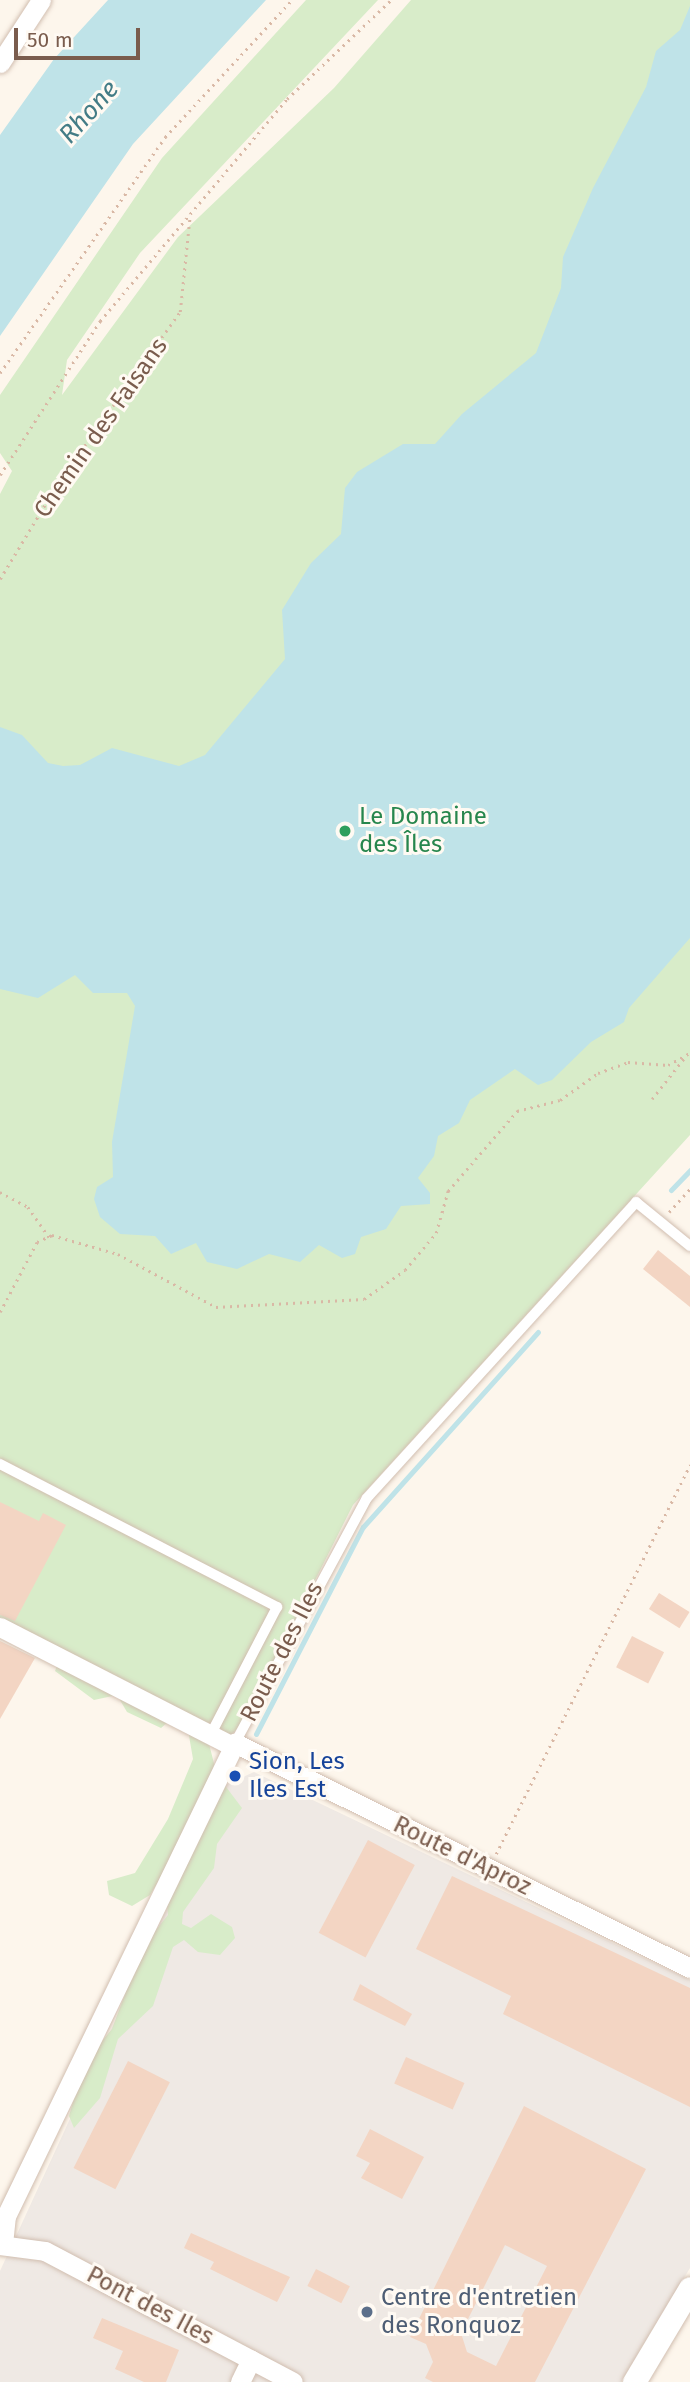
<!DOCTYPE html>
<meta charset="utf-8">
<style>
body{margin:0}
#map{position:relative;width:690px;height:2382px;overflow:hidden;background:#fdf6ec;font-family:"Fira Sans",sans-serif}
div>[style]{position:absolute}
.industrial>*{inset:0;background:#efe9e4}
.green>*{inset:0;background:#d8ecc9}
.water>*{inset:0;background:#bfe3e8}
.stream>*{height:5px;margin:-2.5px;padding:0 2.5px;transform-origin:2.5px;border-radius:2.5px;background:#bfe3e8}
.building>*{inset:0;background:#f3d5c3;transform-origin:0 0}
.path>*{height:2.5px;margin-top:-1.25px;transform-origin:0;background:repeating-linear-gradient(90deg,#d9b8a5 0 2px,transparent 0 7px)}
.roads{filter:drop-shadow(0 0 2px #d1beb0) drop-shadow(0 0 2px #d1beb0)}
.service>*{height:10px;margin:-5px;padding:0 5px;transform-origin:5px;border-radius:5px;background:#fff}
.minor>*{height:19px;margin:-9.5px;padding:0 9.5px;transform-origin:9.5px;border-radius:9.5px;background:#fff}
.tertiary>*{height:23px;margin:-11.5px;padding:0 11.5px;transform-origin:11.5px;border-radius:11.5px;background:#fff}
.dots>*{width:19px;height:19px;translate:-50% -50%;box-sizing:border-box;border:4px solid #fffaf3;border-radius:50%}
span{translate:-50% -50%;white-space:nowrap;text-align:center;line-height:1.15;-webkit-text-stroke:6px #fffaf3;paint-order:stroke}
.street-label{font-size:24px;color:#7a5c4d}
.leisure-label{font-size:24px;color:#27864d}
.left{translate:0 -50%;text-align:left}
.transit-label{font-size:24px;color:#164399}
.service-label{font-size:24px;color:#4e5e75}
.water-label{font-size:26px;color:#437c86;font-style:italic}
.scale{position:absolute;left:14px;top:28px;width:126px;height:32px;box-sizing:border-box;border:4px solid #7a5c4d;border-top:0;padding-left:9px;font-size:21px;line-height:24px;white-space:nowrap;color:#7a5c4d;-webkit-text-stroke:5px #fffaf3;paint-order:stroke}
</style>
<div id="map">
<div class="industrial">
<i style="clip-path:polygon(254px 1772px,690px 1980px,690px 2268px,621px 2382px,0 2382px,0 2271px,223px 1786px)"></i>
</div>
<div class="green">
<i style="clip-path:polygon(306px 0,378px 0,140px 253px,67px 360px,62px 395px,178px 237px,334px 88px,411px 0,690px 0,690px 1135px,353px 1505px,243px 1723px,232px 1734px,208px 1740px,217px 1775px,242px 1808px,217px 1844px,214px 1868px,183px 1912px,182px 1924px,191px 1928px,211px 1914px,232px 1927px,235px 1938px,220px 1955px,198px 1952px,184px 1940px,173px 1947px,153px 2006px,118px 2039px,100px 2098px,74px 2128px,69px 2116px,84px 2063px,112px 2029px,143px 1946px,168px 1915px,164px 1872px,150px 1895px,132px 1906px,109px 1895px,107px 1881px,135px 1873px,168px 1819px,193px 1759px,187px 1724px,176px 1715px,161px 1728px,127px 1712px,117px 1695px,94px 1700px,55px 1671px,62px 1653px,0 1623px,0 494px,12px 471px,0 453px,0 395px,162px 158px)"></i>
</div>
<div class="water">
<i style="clip-path:polygon(108px 0,266px 0,133px 144px,0 336px,0 135px,54px 59px)"></i>
<i style="clip-path:polygon(690px 6px,690px 938px,629px 1008px,624px 1022px,591px 1042px,552px 1080px,538px 1085px,515px 1069px,470px 1100px,459px 1123px,438px 1136px,434px 1156px,418px 1178px,430px 1193px,430px 1204px,401px 1206px,386px 1229px,361px 1237px,355px 1254px,342px 1258px,319px 1245px,300px 1262px,269px 1254px,237px 1269px,207px 1262px,196px 1243px,171px 1254px,155px 1236px,120px 1234px,100px 1217px,94px 1199px,97px 1187px,113px 1177px,112px 1142px,135px 1006px,127px 993px,93px 993px,75px 975px,38px 998px,0 989px,0 727px,22px 735px,48px 763px,63px 766px,80px 765px,112px 748px,179px 766px,205px 755px,285px 659px,282px 610px,311px 563px,341px 534px,345px 488px,357px 472px,403px 444px,435px 444px,462px 414px,536px 353px,561px 288px,563px 257px,593px 188px,646px 87px,656px 51px,680px 30px)"></i>
</div>
<div class="stream">
<i style="left:671px;top:1190px;width:28px;rotate:-46deg"></i>
<i style="left:256px;top:1734px;width:233px;rotate:-62.7deg"></i>
<i style="left:363px;top:1527px;width:262px;rotate:-48.1deg"></i>
</div>
<div class="building">
<i style="clip-path:polygon(658px 1250px,690px 1276px,690px 1307px,643px 1269px)"></i>
<i style="clip-path:polygon(0 1502px,39px 1521px,43px 1513px,66px 1525px,15px 1621px,0 1615px)"></i>
<i style="left:659px;top:1593px;width:36px;height:19px;rotate:32deg"></i>
<i style="left:632px;top:1636px;width:36px;height:35px;rotate:27deg"></i>
<i style="clip-path:polygon(0 1641px,35px 1658px,0 1719px)"></i>
<i style="left:368px;top:1840px;width:53px;height:105px;rotate:28deg"></i>
<i style="clip-path:polygon(452px 1876px,690px 1988px,690px 2107px,503px 2014px,511px 1996px,416px 1949px)"></i>
<i style="clip-path:polygon(360px 1984px,412px 2014px,405px 2026px,353px 2000px)"></i>
<i style="left:406px;top:2057px;width:64px;height:29px;rotate:24deg"></i>
<i style="left:128px;top:2061px;width:47px;height:120px;rotate:27deg"></i>
<i style="clip-path:polygon(evenodd,524px 2106px,646px 2169px,535px 2382px,433px 2382px,425px 2378px,433px 2362px,426px 2344px,410px 2337px,524px 2106px,505px 2245px,547px 2266px,496px 2366px,467px 2352px,461px 2333px,505px 2245px)"></i>
<i style="clip-path:polygon(370px 2129px,424px 2157px,402px 2199px,361px 2178px,370px 2163px,356px 2156px)"></i>
<i style="clip-path:polygon(191px 2233px,290px 2277px,277px 2302px,210px 2269px,214px 2262px,184px 2248px)"></i>
<i style="left:316px;top:2269px;width:38px;height:19px;rotate:27deg"></i>
<i style="clip-path:polygon(102px 2318px,179px 2350px,166px 2382px,144px 2382px,115px 2369px,123px 2351px,93px 2338px)"></i>
</div>
<div class="path">
<i style="left:0;top:373px;width:288px;rotate:-55deg"></i>
<i style="left:165px;top:137px;width:187px;rotate:-47.2deg"></i>
<i style="left:0;top:475px;width:184px;rotate:-57deg"></i>
<i style="left:100px;top:321px;width:290px;rotate:-49.9deg"></i>
<i style="left:287px;top:99px;width:144px;rotate:-43.6deg"></i>
<i style="left:0;top:579px;width:116px;rotate:-58.8deg"></i>
<i style="left:60px;top:480px;width:206px;rotate:-54.5deg"></i>
<i style="left:180px;top:312px;width:98px;rotate:-84.1deg"></i>
<i style="left:652px;top:1099px;width:53px;rotate:-51.8deg"></i>
<i style="left:0;top:1192px;width:32px;rotate:28deg"></i>
<i style="left:28px;top:1207px;width:37px;rotate:55deg"></i>
<i style="left:669px;top:1212px;width:31px;rotate:-48deg"></i>
<i style="left:0;top:1312px;width:79px;rotate:-62.1deg"></i>
<i style="left:37px;top:1242px;width:17px;rotate:-25deg"></i>
<i style="left:52px;top:1235px;width:69px;rotate:16.1deg"></i>
<i style="left:118px;top:1254px;width:111px;rotate:28.4deg"></i>
<i style="left:216px;top:1307px;width:148px;rotate:-3.1deg"></i>
<i style="left:364px;top:1299px;width:50px;rotate:-35.3deg"></i>
<i style="left:405px;top:1270px;width:48px;rotate:-50deg"></i>
<i style="left:436px;top:1233px;width:44px;rotate:-74.1deg"></i>
<i style="left:448px;top:1191px;width:106px;rotate:-49.2deg"></i>
<i style="left:517px;top:1111px;width:44px;rotate:-14.3deg"></i>
<i style="left:560px;top:1100px;width:47px;rotate:-35.4deg"></i>
<i style="left:598px;top:1073px;width:32px;rotate:-20deg"></i>
<i style="left:628px;top:1062px;width:40px;rotate:4.3deg"></i>
<i style="left:668px;top:1065px;width:25px;rotate:-29deg"></i>
<i style="left:496px;top:1854px;width:435px;rotate:-63.5deg"></i>
</div>
<div class="roads">
<div class="service">
<i style="left:0;top:1464px;width:312px;rotate:27.3deg"></i>
<i style="left:277px;top:1607px;width:143px;rotate:117.5deg"></i>
<i style="left:235px;top:1743px;width:278px;rotate:-61.7deg"></i>
<i style="left:367px;top:1498px;width:400px;rotate:-47.7deg"></i>
<i style="left:636px;top:1202px;width:70px;rotate:39.2deg"></i>
</div>
<div class="minor">
<i style="left:0;top:63px;width:75px;rotate:-56.9deg"></i>
<i style="left:0;top:1627px;width:262px;rotate:27.1deg"></i>
<i style="left:3px;top:2244px;width:28px;rotate:-84deg"></i>
<i style="left:6px;top:2216px;width:526px;rotate:-64.17deg"></i>
<i style="left:235px;top:1743px;width:508px;rotate:26.31deg"></i>
<i style="left:0;top:2245px;width:45px;rotate:7.6deg"></i>
<i style="left:45px;top:2251px;width:280px;rotate:27.8deg"></i>
<i style="left:240px;top:2382px;width:25px;rotate:-64deg"></i>
</div>
<div class="tertiary">
<i style="left:634px;top:2382px;width:109px;rotate:-59.2deg"></i>
</div>
</div>
<div class="dots">
<i style="left:345px;top:831px;background:#2e9e5b"></i>
<i style="left:235px;top:1776px;background:#1a4fb4"></i>
<i style="left:367px;top:2312px;background:#5c6f8a"></i>
</div>
<div class="street-label">
<span style="left:101px;top:428px;rotate:-55deg">Chemin des Faisans</span>
<span style="left:282px;top:1652px;rotate:-63deg">Route des Iles</span>
<span style="left:462px;top:1856px;rotate:26deg">Route d'Aproz</span>
<span style="left:150px;top:2306px;rotate:28deg">Pont des Iles</span>
</div>
<div class="leisure-label">
<span class="left" style="left:359px;top:831px">Le Domaine<br>des Îles</span>
</div>
<div class="transit-label">
<span class="left" style="left:249px;top:1776px">Sion, Les<br>Iles Est</span>
</div>
<div class="service-label">
<span class="left" style="left:381px;top:2312px">Centre d'entretien<br>des Ronquoz</span>
</div>
<div class="water-label">
<span style="left:89px;top:112px;rotate:-48deg">Rhone</span>
</div>
<div class="scale">50 m</div>
</div>
